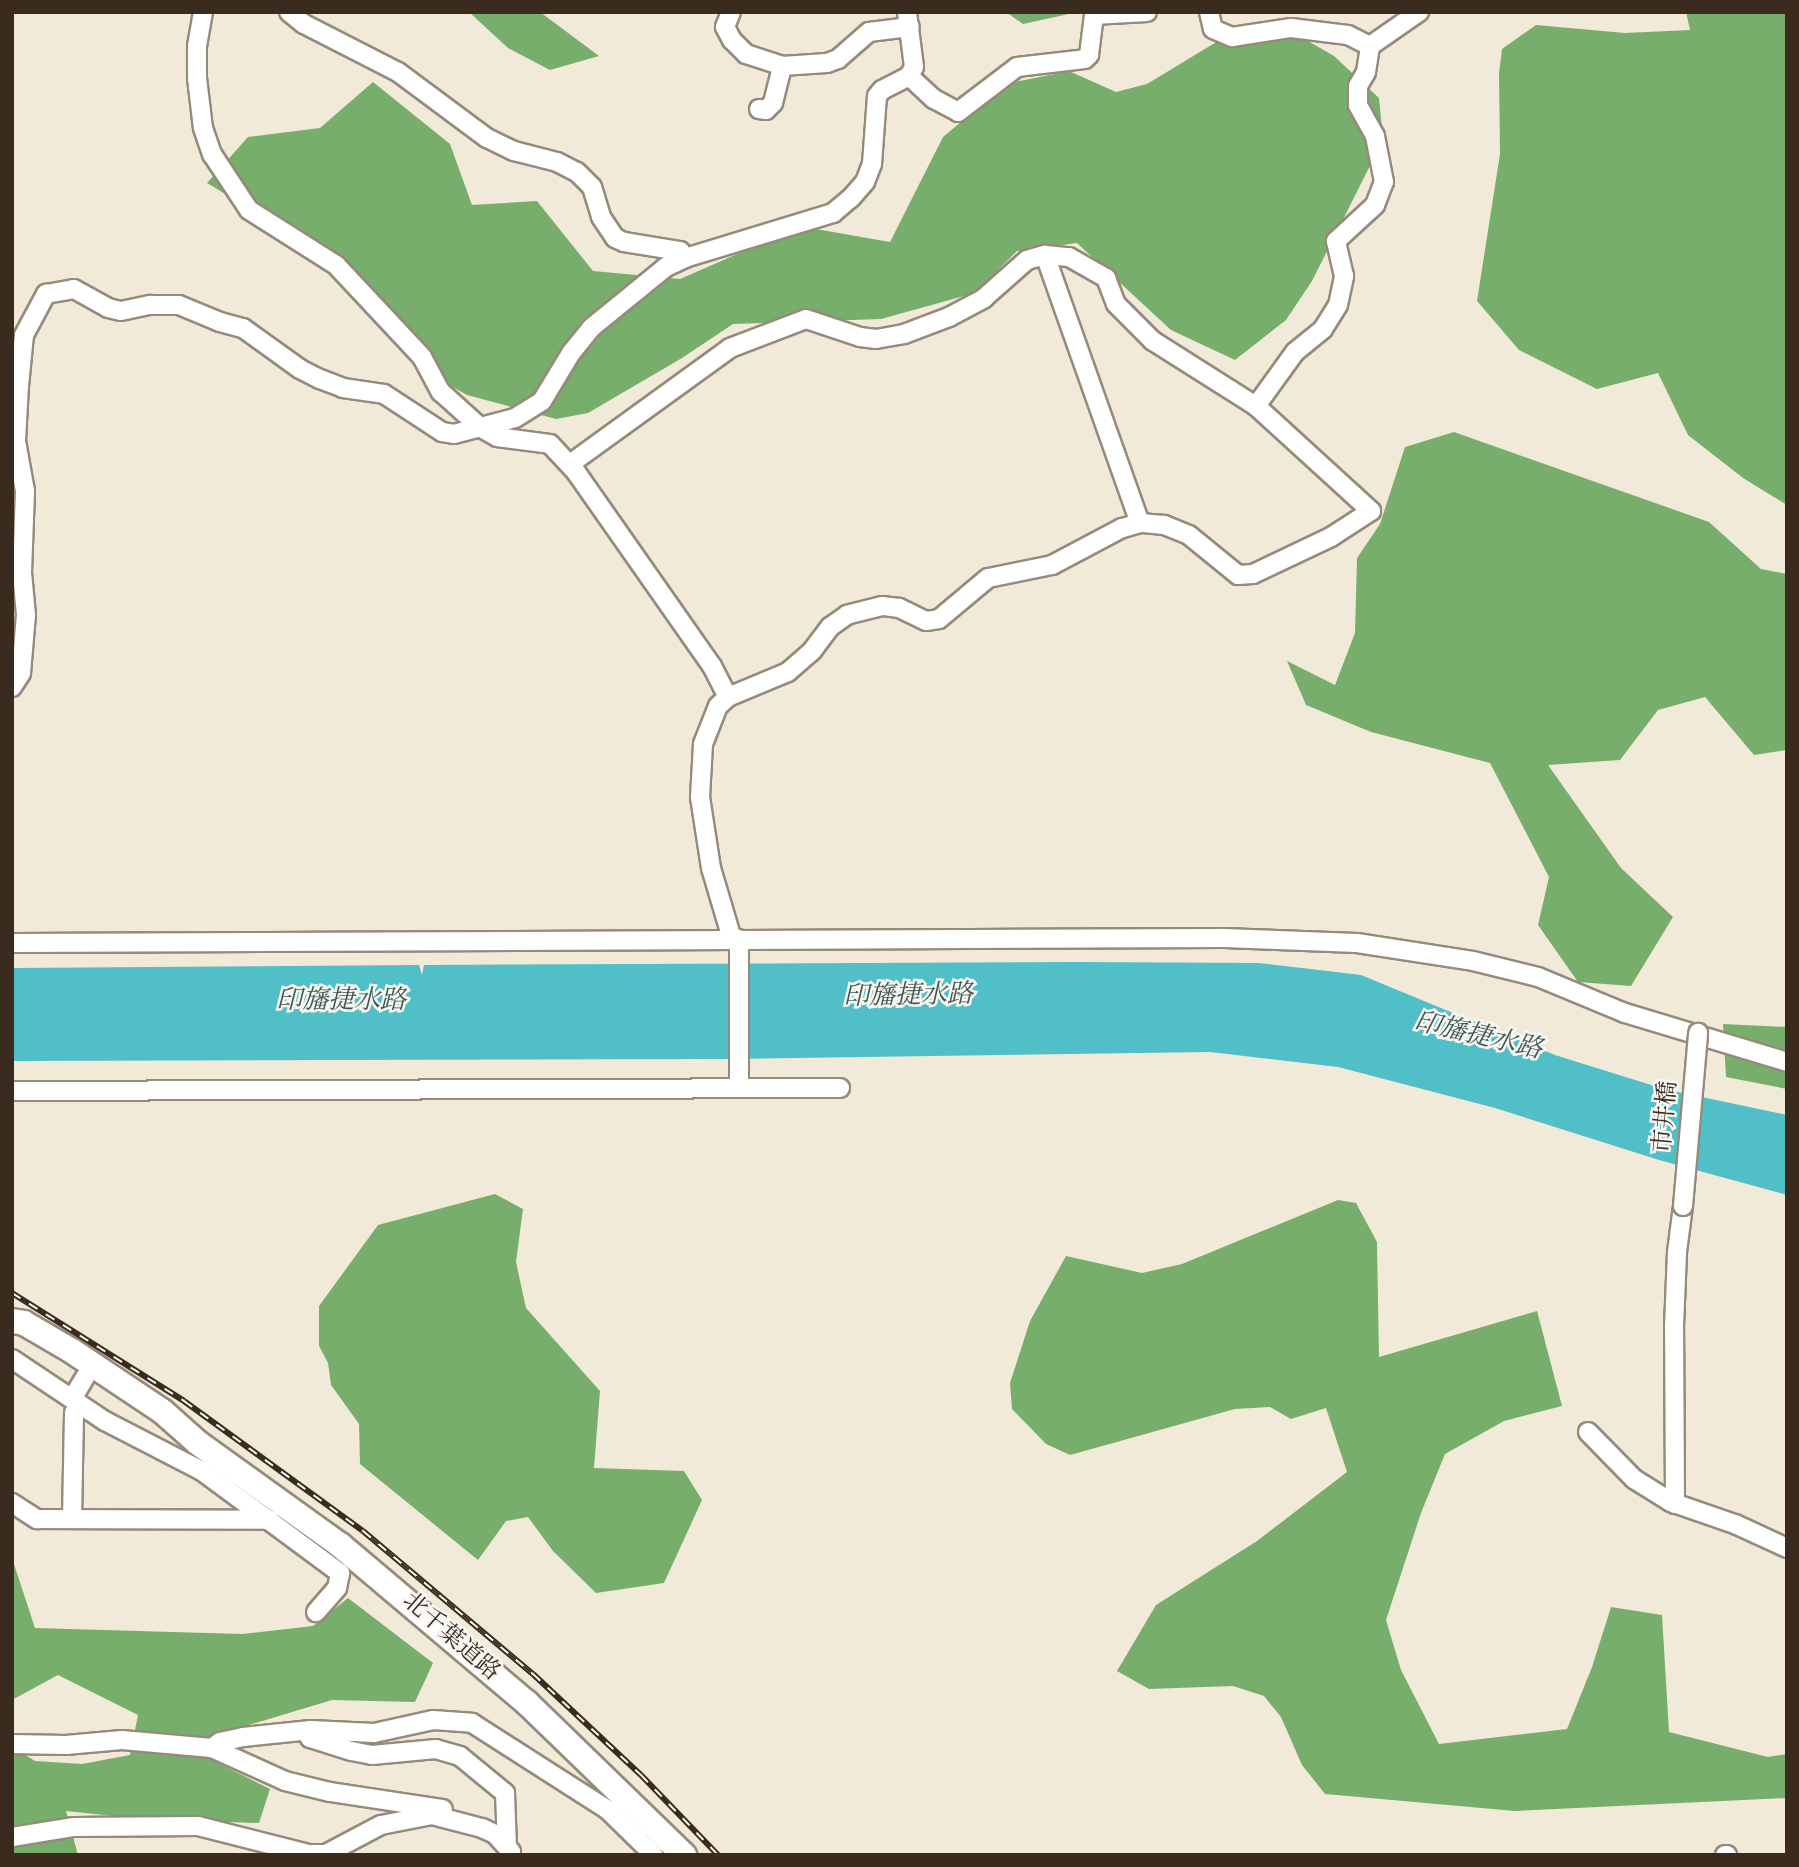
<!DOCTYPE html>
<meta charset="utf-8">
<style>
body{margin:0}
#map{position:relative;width:1799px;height:1867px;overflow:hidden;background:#f2ead8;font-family:"IM FELL DW Pica","Noto Serif JP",serif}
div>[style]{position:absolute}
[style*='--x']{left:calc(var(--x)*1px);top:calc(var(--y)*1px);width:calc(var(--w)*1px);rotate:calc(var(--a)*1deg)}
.forest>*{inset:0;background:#78ae6c}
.water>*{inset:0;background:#51bfc8}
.roads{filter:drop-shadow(2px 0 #968a7b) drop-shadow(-2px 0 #968a7b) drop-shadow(0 2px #968a7b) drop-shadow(0 -2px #968a7b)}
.minor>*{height:18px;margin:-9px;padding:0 9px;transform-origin:9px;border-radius:9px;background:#fff}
.highway>*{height:24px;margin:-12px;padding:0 12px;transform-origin:12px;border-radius:12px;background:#fff}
.rail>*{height:6px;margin-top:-3px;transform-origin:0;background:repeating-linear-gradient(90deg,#f6f6f2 0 10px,#3b2a1e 0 20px);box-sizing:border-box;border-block:2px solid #3b2a1e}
.bridges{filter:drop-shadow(2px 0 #968a7b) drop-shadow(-2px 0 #968a7b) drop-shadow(0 2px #968a7b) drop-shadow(0 -2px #968a7b)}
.minor-bridge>*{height:18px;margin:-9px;padding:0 9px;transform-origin:9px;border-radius:9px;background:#fff}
span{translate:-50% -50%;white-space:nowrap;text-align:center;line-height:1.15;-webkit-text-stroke:5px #f6f6f2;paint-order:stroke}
.street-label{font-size:24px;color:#3b2a1e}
.water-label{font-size:26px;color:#425751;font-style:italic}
.frame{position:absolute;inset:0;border:14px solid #3b2a1e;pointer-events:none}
</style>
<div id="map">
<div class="forest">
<i style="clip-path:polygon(469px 12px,540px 12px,599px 56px,550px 70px,508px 48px)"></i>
<i style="clip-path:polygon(1006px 12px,1078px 12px,1023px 24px)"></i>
<i style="clip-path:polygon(1686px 12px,1787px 12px,1787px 505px,1743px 478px,1688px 435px,1658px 373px,1597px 389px,1519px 350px,1477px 301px,1500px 154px,1499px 73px,1502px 49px,1536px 25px,1625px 33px,1690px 30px)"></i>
<i style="clip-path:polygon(1301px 37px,1334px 56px,1379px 98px,1383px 140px,1312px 281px,1286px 320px,1235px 360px,1171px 330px,1077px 243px,1017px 251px,975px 293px,881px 319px,733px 324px,682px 358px,588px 413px,556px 419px,467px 395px,426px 372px,287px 231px,207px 183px,248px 137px,320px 128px,373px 82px,450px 144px,472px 205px,537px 201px,593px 271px,680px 279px,751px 248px,816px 229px,890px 242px,943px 137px,992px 96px,1015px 82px,1069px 71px,1116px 92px,1147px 84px,1218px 41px)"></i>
<i style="clip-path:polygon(1454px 432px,1709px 522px,1761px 569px,1787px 574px,1787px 750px,1754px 755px,1705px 697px,1658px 710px,1620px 760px,1548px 765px,1621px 868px,1673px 917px,1631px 986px,1578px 982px,1538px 925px,1549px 877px,1490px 763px,1371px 732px,1306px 705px,1287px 661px,1335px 685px,1355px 633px,1357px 558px,1380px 524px,1405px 447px)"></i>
<i style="clip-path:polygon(1723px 1024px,1787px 1027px,1787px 1089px,1726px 1077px)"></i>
<i style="clip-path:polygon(495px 1194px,523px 1209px,516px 1262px,526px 1308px,600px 1391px,594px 1468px,684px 1471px,702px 1500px,664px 1583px,596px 1593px,553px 1551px,528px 1517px,506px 1521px,478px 1560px,360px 1464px,359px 1424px,331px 1385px,328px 1363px,319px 1346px,319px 1306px,378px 1225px)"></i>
<i style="clip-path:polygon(1338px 1200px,1356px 1203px,1377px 1242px,1379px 1357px,1537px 1311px,1562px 1406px,1504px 1421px,1445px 1454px,1421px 1513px,1386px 1620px,1401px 1670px,1439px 1744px,1567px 1729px,1592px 1667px,1611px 1607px,1662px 1615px,1669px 1732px,1768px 1757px,1787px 1754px,1787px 1798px,1515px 1811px,1325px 1794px,1302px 1765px,1281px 1717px,1264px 1696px,1233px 1686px,1149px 1689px,1117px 1671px,1156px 1605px,1257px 1541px,1347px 1472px,1326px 1408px,1291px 1419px,1270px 1407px,1235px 1409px,1070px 1455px,1046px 1444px,1012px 1409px,1010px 1383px,1030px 1321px,1066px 1256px,1142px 1273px,1182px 1264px)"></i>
<i style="clip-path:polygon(12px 1558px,35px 1628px,242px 1634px,313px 1626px,348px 1598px,433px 1663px,415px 1702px,332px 1700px,202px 1739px,196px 1752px,270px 1789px,259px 1823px,142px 1819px,66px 1811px,78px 1855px,12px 1855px,12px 1747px,35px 1761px,82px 1764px,130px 1755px,138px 1715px,58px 1675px,12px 1700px)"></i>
</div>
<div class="water">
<i style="clip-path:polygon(1078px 962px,1259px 963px,1361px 975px,1555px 1055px,1664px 1089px,1787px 1115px,1787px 1195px,1659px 1160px,1495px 1108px,1338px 1067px,1210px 1052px,728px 1059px,12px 1061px,12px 968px,419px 965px,422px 975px,424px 965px)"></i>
</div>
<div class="roads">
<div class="minor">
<i style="--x:203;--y:12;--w:35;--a:100"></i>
<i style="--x:197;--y:46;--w:32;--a:90"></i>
<i style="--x:197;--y:78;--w:50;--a:83.2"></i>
<i style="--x:203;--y:128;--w:28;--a:71"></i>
<i style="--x:212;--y:154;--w:67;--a:56.5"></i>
<i style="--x:249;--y:210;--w:103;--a:32.3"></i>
<i style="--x:336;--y:265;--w:126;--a:46.9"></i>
<i style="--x:422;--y:357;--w:40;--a:62"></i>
<i style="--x:441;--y:392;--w:54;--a:42"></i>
<i style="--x:481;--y:428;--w:18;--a:29"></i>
<i style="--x:497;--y:437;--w:53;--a:7.5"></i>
<i style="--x:550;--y:444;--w:38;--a:47"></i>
<i style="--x:576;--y:472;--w:237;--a:55"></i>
<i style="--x:712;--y:666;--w:35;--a:63"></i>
<i style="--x:728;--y:697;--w:13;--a:138"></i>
<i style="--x:718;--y:706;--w:41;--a:111.5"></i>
<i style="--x:703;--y:744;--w:53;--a:93.2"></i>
<i style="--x:700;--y:797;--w:72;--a:81.2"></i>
<i style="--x:711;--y:868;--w:74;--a:73.5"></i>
<i style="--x:289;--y:12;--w:19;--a:39"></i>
<i style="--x:304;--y:24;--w:106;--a:27.1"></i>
<i style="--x:398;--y:72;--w:111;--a:36.6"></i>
<i style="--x:487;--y:138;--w:30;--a:26"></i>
<i style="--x:514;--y:151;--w:44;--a:14.3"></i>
<i style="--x:557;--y:162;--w:22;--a:27"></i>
<i style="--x:577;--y:172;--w:21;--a:45"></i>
<i style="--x:592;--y:187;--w:31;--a:73"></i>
<i style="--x:601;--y:217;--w:25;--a:56"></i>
<i style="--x:615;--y:238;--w:10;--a:24"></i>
<i style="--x:624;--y:242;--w:57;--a:9.1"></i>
<i style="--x:680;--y:251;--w:9;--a:54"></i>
<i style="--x:731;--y:12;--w:16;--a:112"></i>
<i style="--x:725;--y:27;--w:15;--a:62"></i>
<i style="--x:732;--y:40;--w:20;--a:45"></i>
<i style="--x:746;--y:54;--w:38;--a:18"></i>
<i style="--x:1209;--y:12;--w:17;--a:77"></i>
<i style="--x:1213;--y:29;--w:21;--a:23"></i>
<i style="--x:1232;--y:37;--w:60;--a:-8.7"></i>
<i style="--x:1291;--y:28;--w:57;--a:7"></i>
<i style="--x:1348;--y:35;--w:25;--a:27"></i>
<i style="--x:909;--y:76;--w:34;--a:43"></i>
<i style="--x:934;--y:99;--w:27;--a:28"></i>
<i style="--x:958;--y:112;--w:74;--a:-37.3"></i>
<i style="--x:1017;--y:67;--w:68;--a:-6.7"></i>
<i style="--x:1085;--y:59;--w:6;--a:-45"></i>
<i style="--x:1089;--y:55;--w:40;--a:-82.9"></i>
<i style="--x:1094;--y:15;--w:53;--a:-3.2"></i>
<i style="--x:759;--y:109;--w:7;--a:8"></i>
<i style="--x:766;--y:110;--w:10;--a:-45"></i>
<i style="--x:773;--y:103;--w:38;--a:-76"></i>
<i style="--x:782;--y:66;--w:45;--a:-3.8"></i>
<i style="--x:827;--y:63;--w:12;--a:-20"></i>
<i style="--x:838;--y:59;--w:41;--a:-41.1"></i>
<i style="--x:869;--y:32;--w:41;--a:-7"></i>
<i style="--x:1045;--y:255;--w:284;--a:70.5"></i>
<i style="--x:1256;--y:406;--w:67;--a:-54.2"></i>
<i style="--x:1295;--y:352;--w:36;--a:-39"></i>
<i style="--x:1323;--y:329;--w:28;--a:-58"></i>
<i style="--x:1338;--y:305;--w:30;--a:-78"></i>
<i style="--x:1344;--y:276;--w:36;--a:-103"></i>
<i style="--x:1336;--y:241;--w:53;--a:-42.7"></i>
<i style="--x:1375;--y:205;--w:25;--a:-69"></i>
<i style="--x:1384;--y:182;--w:47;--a:-101.1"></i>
<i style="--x:1375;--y:136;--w:35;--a:-119"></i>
<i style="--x:1358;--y:105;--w:19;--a:-90"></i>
<i style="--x:1358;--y:86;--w:16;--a:-60"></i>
<i style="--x:1366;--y:72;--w:26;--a:-81"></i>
<i style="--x:1370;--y:46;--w:60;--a:-34.8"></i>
<i style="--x:570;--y:464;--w:198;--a:-35.9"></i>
<i style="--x:730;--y:348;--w:81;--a:-20.9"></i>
<i style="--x:806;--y:319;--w:57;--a:18.4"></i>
<i style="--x:860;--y:337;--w:16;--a:7"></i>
<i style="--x:876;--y:339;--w:28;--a:-10"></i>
<i style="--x:904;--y:334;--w:48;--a:-20.7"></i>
<i style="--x:949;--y:317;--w:40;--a:-28"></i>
<i style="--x:984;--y:298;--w:57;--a:-41.5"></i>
<i style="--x:1027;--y:260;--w:19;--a:-16"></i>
<i style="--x:1045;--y:255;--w:24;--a:5"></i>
<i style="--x:1069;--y:257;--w:43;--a:29.6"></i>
<i style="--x:1106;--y:278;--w:28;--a:69"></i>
<i style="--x:1116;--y:304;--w:52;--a:45"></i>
<i style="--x:1153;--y:341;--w:122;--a:32.3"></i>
<i style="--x:1256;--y:406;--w:156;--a:42.4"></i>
<i style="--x:1371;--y:511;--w:48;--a:147"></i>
<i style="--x:1331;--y:537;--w:86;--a:154.6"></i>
<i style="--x:1253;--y:574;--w:15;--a:176"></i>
<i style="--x:1238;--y:575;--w:63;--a:-140.8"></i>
<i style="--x:1189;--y:535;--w:27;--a:-158"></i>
<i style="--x:1164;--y:525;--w:24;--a:-175"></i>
<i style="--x:1140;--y:523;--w:19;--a:164"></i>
<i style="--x:1122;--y:528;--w:79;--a:152.1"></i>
<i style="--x:1052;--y:565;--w:65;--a:168.5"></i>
<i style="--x:988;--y:578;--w:64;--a:140.1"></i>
<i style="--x:939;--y:619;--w:13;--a:171"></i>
<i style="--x:926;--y:621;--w:30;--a:-154"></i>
<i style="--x:899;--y:608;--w:17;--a:-173"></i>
<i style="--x:882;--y:606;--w:36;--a:166"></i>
<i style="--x:847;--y:615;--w:21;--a:145"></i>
<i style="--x:830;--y:627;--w:30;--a:127"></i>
<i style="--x:812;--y:651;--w:32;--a:139"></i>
<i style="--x:788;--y:672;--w:65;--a:157.4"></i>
<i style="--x:12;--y:687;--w:17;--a:-57"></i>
<i style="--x:21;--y:673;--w:58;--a:-85.1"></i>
<i style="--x:26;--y:615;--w:42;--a:-95.4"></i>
<i style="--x:22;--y:573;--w:82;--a:-87.9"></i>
<i style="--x:25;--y:491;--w:51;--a:-100.2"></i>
<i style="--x:16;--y:441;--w:55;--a:-86.9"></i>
<i style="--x:19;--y:386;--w:51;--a:-84.4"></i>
<i style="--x:24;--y:335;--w:47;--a:-61.8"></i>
<i style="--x:46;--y:294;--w:28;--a:-10"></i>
<i style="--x:74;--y:289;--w:39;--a:29"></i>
<i style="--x:108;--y:308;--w:13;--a:13"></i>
<i style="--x:121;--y:311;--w:30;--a:-12"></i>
<i style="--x:150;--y:305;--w:29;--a:0"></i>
<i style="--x:179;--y:305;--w:44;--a:22.5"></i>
<i style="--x:220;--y:322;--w:24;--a:15"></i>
<i style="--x:243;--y:328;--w:70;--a:35.7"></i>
<i style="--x:300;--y:369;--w:22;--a:27"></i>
<i style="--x:320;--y:379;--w:25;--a:21"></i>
<i style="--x:343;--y:388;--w:41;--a:8.3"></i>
<i style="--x:384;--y:394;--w:69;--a:33.2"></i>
<i style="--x:442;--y:432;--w:12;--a:9"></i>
<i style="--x:454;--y:434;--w:63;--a:-14.7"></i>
<i style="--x:515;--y:418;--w:32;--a:-32"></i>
<i style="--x:542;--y:401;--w:56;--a:-58.9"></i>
<i style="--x:571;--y:353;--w:32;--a:-51"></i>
<i style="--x:591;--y:328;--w:97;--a:-39.1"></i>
<i style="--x:666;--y:267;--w:21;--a:-25"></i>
<i style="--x:685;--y:258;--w:155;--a:-16.9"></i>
<i style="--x:833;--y:213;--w:23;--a:-40"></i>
<i style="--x:851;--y:198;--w:21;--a:-49"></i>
<i style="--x:865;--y:182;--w:19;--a:-69"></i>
<i style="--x:872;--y:164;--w:68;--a:-85.8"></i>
<i style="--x:877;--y:96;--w:8;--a:-50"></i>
<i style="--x:882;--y:90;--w:30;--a:-27"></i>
<i style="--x:909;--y:76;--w:10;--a:-61"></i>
<i style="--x:914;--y:67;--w:55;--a:-97.3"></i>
<i style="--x:739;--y:939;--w:149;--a:90"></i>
<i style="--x:12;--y:943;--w:1212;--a:-0.24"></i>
<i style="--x:1224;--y:938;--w:133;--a:2.2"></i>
<i style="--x:1357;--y:943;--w:117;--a:8.8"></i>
<i style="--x:1473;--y:961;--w:67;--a:13.8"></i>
<i style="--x:1538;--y:977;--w:94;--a:22.5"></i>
<i style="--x:1625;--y:1013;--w:169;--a:16.8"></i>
<i style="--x:12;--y:1091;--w:828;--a:-0.21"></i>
<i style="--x:12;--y:1359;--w:112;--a:33.7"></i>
<i style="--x:105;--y:1421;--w:109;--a:27.3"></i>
<i style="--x:202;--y:1471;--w:172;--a:36.5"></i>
<i style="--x:340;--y:1573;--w:15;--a:101"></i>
<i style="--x:337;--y:1588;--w:32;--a:131"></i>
<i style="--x:72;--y:1399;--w:26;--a:-59"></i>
<i style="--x:1588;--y:1432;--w:66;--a:45.6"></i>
<i style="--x:1634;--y:1479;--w:44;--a:31.9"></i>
<i style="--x:1671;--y:1502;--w:68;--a:19"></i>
<i style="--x:1735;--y:1524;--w:57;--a:24.8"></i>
<i style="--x:12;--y:1503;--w:30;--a:33"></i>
<i style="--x:37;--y:1519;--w:233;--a:0.2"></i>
<i style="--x:1675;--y:1504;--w:177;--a:-90.3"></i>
<i style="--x:1674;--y:1327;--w:75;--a:-87.7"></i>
<i style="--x:1677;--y:1252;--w:46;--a:-82.6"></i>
<i style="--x:72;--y:1519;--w:106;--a:-88.9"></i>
<i style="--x:74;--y:1413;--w:11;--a:-63"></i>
<i style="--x:12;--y:1744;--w:54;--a:1.1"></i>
<i style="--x:66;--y:1745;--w:56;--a:-5.1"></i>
<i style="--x:122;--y:1740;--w:90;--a:5.1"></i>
<i style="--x:212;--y:1748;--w:80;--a:24.3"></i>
<i style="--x:285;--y:1781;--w:46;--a:13.7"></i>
<i style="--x:330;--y:1792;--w:114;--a:8.6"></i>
<i style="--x:212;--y:1748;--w:10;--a:-37"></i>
<i style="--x:220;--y:1742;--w:24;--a:-12"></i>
<i style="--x:243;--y:1737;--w:68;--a:-5.9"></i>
<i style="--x:12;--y:1837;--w:63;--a:-9.2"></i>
<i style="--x:74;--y:1827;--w:124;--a:-0.5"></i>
<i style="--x:198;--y:1826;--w:114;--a:14.2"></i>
<i style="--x:309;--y:1854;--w:17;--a:0"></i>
<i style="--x:326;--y:1854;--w:62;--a:-27.8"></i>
<i style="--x:381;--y:1825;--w:52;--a:-11.1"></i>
<i style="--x:432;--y:1815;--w:52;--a:14.6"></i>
<i style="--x:482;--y:1828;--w:14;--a:25"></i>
<i style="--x:495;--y:1834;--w:24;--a:48"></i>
<i style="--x:507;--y:1847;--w:54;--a:-92.1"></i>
<i style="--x:505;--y:1793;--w:58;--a:-140.6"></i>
<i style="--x:460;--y:1756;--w:25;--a:-164"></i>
<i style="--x:436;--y:1749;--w:64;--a:174.6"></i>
<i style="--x:372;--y:1755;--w:21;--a:-169"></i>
<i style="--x:351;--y:1751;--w:43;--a:-162.4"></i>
<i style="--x:310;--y:1738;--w:8;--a:-83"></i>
<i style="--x:311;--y:1730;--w:63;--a:2.7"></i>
<i style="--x:374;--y:1733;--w:60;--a:-12.4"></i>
<i style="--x:433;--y:1720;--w:39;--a:4"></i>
<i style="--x:472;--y:1723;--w:161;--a:32.6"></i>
<i style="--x:608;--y:1810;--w:64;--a:44.4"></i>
<i style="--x:1725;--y:1855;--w:2;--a:0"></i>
</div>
<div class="highway">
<i style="--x:12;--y:1321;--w:12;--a:9"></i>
<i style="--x:24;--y:1323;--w:56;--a:30.3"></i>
<i style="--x:72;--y:1351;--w:108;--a:33.7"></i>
<i style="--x:162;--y:1411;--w:48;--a:41.6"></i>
<i style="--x:198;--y:1443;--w:175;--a:35.7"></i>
<i style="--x:340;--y:1545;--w:245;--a:40.2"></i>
<i style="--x:527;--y:1703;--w:219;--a:44.1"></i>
</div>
</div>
<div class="rail">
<i style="--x:12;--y:1293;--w:203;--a:32.1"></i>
<i style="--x:184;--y:1401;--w:221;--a:36"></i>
<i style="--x:363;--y:1531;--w:222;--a:40.1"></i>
<i style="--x:533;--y:1674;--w:148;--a:43.1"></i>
<i style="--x:641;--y:1775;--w:111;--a:46.1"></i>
</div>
<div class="bridges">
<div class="minor-bridge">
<i style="--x:1683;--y:1206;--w:174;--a:-85"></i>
</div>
</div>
<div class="street-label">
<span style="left:1666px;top:1117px;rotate:-85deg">市井橋</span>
<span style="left:451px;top:1637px;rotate:41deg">北千葉道路</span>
</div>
<div class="water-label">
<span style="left:908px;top:996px;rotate:-1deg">印旛捷水路</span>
<span style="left:341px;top:1001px">印旛捷水路</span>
<span style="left:1478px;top:1036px;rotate:13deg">印旛捷水路</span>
</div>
<div class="frame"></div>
</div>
